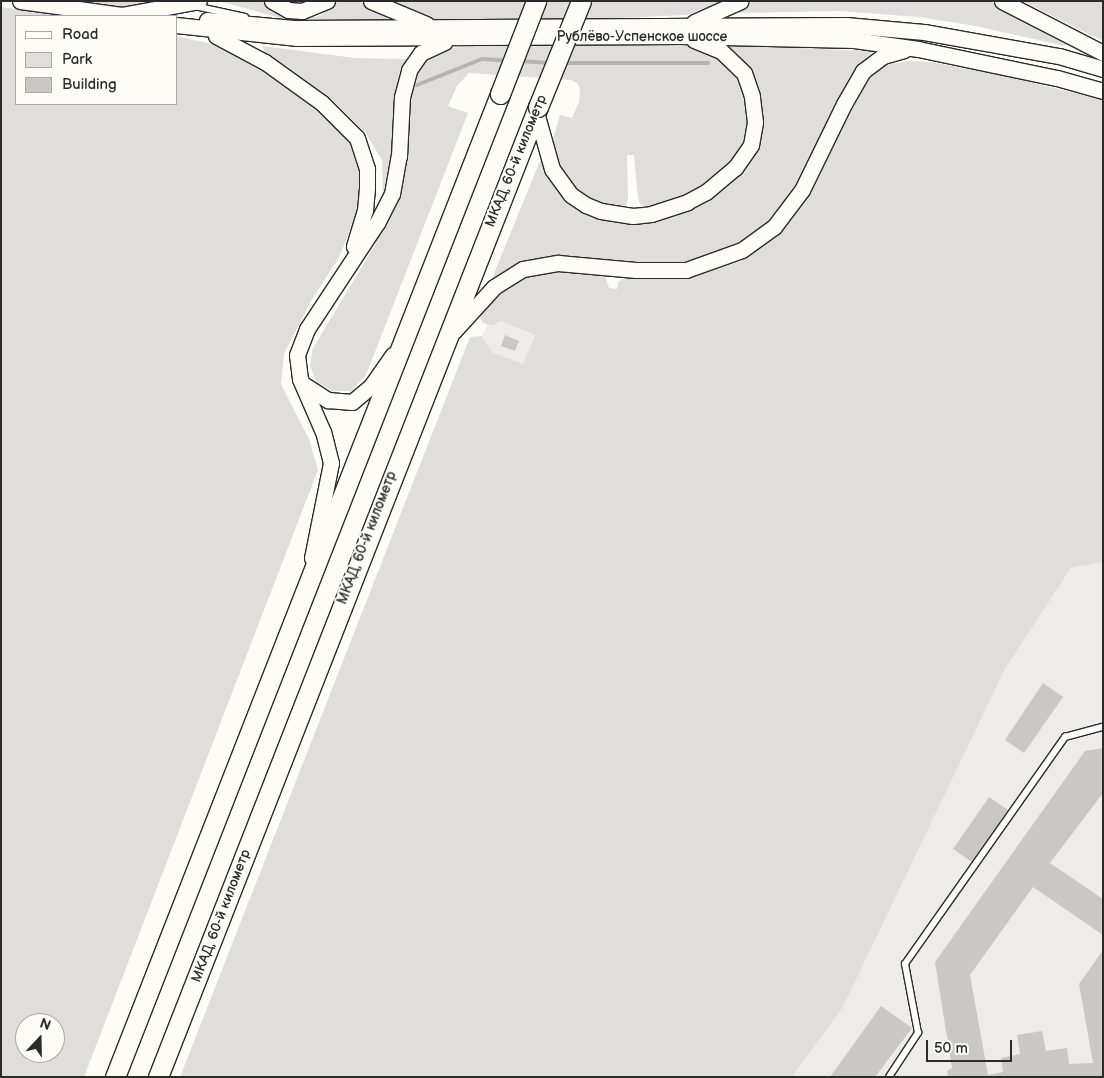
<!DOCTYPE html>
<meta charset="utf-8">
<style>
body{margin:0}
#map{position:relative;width:1104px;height:1078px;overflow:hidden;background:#fdfcf7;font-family:"Balsamiq Sans",sans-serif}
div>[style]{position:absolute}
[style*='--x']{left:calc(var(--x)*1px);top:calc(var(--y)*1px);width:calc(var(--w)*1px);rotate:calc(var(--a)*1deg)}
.built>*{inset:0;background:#edece8}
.green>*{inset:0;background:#dfdeda}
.stream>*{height:4px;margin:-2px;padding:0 2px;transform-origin:2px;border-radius:2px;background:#b5b4b1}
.building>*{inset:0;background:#c9c8c4}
.roads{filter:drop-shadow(1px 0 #2b2b2b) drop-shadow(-1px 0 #2b2b2b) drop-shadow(0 1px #2b2b2b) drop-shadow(0 -1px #2b2b2b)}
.service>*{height:5.5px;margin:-2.75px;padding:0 2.75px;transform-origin:2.75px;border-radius:2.75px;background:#fdfcf7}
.secondary>*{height:15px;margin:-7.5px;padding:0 7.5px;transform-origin:7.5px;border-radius:7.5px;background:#fdfcf7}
.trunk>*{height:19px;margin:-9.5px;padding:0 9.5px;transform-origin:9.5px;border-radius:9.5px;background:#fdfcf7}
.bridges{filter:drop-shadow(1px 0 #2b2b2b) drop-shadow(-1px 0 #2b2b2b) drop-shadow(0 1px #2b2b2b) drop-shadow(0 -1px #2b2b2b)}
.trunk-bridge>*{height:19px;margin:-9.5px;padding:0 9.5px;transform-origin:9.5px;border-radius:9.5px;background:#fdfcf7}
span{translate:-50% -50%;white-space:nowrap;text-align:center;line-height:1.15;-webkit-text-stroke:4px #fdfcf7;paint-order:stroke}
.street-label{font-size:14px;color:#2b2b2b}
.frame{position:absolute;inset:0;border:2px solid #2b2b2b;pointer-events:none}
.legend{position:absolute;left:15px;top:15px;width:162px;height:90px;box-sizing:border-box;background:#fdfcf7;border:1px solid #a9a8a5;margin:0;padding:6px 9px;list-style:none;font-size:15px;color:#2b2b2b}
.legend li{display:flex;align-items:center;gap:10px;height:25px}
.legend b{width:25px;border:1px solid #a9a8a5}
.north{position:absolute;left:15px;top:1013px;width:50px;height:50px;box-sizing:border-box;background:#fdfcf7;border:1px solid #a9a8a5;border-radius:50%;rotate:21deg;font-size:14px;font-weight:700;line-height:20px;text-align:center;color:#2b2b2b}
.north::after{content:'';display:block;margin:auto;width:18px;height:22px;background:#2b2b2b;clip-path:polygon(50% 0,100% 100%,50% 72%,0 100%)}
.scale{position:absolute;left:926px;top:1040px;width:86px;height:22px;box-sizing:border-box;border:2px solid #2b2b2b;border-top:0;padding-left:6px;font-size:15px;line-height:18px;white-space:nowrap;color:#2b2b2b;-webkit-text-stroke:4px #fdfcf7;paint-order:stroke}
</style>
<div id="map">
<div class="built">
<i style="clip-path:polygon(501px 321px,535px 335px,523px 364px,492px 352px,482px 336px,487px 325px,492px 326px)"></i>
<i style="clip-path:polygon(1103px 562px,1103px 1077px,792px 1077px,843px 1007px,1005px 669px,1071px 568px)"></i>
</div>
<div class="green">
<i style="clip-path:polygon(75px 1px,140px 1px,154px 5px,114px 7px)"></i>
<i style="clip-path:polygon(219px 1px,263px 1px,276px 13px,298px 19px,320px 16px,338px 1px,359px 1px,397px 24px,284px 19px)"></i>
<i style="clip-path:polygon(384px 1px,723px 1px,687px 15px,469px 24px,440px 23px)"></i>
<i style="clip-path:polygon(755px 1px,989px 1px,1067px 40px,1065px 46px,976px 26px,918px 17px,840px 11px,730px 13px)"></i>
<i style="clip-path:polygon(1023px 1px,1103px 1px,1103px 41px,1026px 3px)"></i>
<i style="clip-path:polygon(evenodd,1px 7px,69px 16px,16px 16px,16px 104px,176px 104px,176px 36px,221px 46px,249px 60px,333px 118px,352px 138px,359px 154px,362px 203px,338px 259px,311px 301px,284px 354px,281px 384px,309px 439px,318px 470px,84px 1077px,1px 1077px,1px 7px,25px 1023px,55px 1023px,55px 1053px,25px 1053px,25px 1023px)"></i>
<i style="clip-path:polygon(652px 39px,681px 42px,705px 49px,719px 57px,741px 79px,746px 91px,749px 123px,747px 137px,734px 160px,715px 178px,685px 197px,647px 209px,640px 204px,638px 198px,634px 155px,627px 155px,628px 198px,626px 205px,613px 208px,577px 191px,559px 168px,554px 152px,553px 140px,560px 115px,572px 118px,579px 102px,580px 89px,577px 83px,571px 80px,469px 73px,457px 86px,448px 106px,468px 113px,366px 375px,351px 391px,332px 391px,316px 382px,310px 365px,313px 348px,375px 245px,395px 203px,409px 83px,426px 58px,453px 48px,480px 45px)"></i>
<i style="clip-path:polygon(724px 45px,873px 51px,859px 68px,797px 187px,769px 224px,739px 246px,686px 264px,557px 258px,491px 281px,542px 156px,557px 189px,569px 201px,601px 217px,618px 221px,636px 222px,740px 171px,759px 95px,750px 69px)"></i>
<i style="clip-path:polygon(263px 46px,355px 58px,407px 59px,399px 77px,395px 99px,395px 154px,383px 199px,382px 160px,365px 132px,330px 98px,265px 55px)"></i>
<i style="clip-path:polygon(908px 61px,930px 62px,1005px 76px,1103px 100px,1103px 562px,1071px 568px,1005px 669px,843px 1007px,792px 1077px,180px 1077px,470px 337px,482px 336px,492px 352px,523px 364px,535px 335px,501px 321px,492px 326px,483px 323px,480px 317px,483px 309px,517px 281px,533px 274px,567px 270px,598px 273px,605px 276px,609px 288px,617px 289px,618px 282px,624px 278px,691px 277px,742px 261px,785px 228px,801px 206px,871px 74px,885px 65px)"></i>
</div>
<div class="stream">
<i style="--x:520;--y:61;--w:30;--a:4"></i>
<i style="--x:562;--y:63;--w:146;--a:0"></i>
<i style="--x:417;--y:85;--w:70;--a:-21.8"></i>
<i style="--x:482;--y:59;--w:26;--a:4"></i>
</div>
<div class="building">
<i style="clip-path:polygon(505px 335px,519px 341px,515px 351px,501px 346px)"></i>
<i style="clip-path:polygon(1043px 683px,1063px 697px,1024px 753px,1005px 740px)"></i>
<i style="clip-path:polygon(1103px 748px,1103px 793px,1050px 863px,1103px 899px,1103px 935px,1033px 887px,970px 975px,988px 1075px,1003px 1072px,1001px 1058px,1020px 1054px,1017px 1035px,1042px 1031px,1046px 1051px,1067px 1048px,1069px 1064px,1093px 1063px,1079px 984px,1103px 950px,1103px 1077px,948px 1077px,947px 1071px,952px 1068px,935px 962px,1085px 751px)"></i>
<i style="clip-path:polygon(989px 797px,1008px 810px,972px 862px,953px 849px)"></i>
<i style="clip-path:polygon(881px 1006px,912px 1028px,875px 1077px,830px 1077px)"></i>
</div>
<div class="roads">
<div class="service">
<i style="--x:195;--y:6;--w:51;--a:12.4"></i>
<i style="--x:889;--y:1077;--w:53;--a:-56.6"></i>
<i style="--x:918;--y:1033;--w:70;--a:-100.7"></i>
<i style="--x:905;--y:964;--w:278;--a:-54.8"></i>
<i style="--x:1065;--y:737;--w:39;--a:-15"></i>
</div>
<div class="secondary">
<i style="--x:20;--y:1;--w:110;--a:7.8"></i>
<i style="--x:272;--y:1;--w:18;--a:29"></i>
<i style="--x:288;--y:10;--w:14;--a:4"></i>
<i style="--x:302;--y:11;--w:27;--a:-22"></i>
<i style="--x:371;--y:1;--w:60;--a:22.7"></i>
<i style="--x:1002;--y:1;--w:114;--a:27.2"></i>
<i style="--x:122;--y:15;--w:78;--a:-10.3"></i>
<i style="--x:207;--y:20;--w:87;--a:5.3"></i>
<i style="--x:294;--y:28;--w:552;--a:-0.31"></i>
<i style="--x:846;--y:25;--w:78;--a:5.1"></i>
<i style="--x:924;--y:32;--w:137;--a:10.1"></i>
<i style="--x:1059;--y:56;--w:46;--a:16.5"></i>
<i style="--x:694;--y:22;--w:51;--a:-24.1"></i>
<i style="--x:176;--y:25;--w:122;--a:6.1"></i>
<i style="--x:297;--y:38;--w:384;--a:-0.3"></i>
<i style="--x:681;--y:36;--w:173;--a:1.3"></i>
<i style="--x:854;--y:40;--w:65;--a:8"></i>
<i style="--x:918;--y:49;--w:142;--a:11.8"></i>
<i style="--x:1057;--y:78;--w:48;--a:15.8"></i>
<i style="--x:216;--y:36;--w:55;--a:28"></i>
<i style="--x:265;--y:62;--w:70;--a:35.7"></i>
<i style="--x:322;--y:103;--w:49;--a:45"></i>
<i style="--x:357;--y:138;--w:33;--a:72"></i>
<i style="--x:367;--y:169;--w:19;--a:90"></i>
<i style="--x:367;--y:188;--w:22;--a:95"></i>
<i style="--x:365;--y:210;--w:38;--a:107"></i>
<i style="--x:536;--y:112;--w:59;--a:74.3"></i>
<i style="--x:552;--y:169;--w:32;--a:54"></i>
<i style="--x:571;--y:195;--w:18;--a:34"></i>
<i style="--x:586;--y:205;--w:16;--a:22"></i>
<i style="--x:601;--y:211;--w:32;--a:9"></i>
<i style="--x:633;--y:216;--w:18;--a:-6"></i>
<i style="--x:651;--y:214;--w:38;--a:-18"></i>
<i style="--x:687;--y:202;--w:21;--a:-28"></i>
<i style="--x:706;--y:192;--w:38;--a:-40"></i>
<i style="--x:735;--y:168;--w:28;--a:-55"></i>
<i style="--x:751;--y:145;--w:23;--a:-80"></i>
<i style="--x:755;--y:122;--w:26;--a:-97"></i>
<i style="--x:752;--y:96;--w:24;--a:-109"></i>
<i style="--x:744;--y:73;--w:32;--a:-136"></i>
<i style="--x:721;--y:51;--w:29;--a:-158"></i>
<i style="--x:454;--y:331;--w:59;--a:-47.7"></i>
<i style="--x:494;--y:287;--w:34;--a:-32"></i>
<i style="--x:523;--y:269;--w:36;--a:-10"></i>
<i style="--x:558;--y:263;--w:78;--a:5.1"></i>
<i style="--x:636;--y:270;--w:50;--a:0"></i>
<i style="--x:686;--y:270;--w:59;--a:-19.7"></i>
<i style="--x:742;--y:250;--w:39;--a:-36"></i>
<i style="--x:774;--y:227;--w:46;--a:-52.9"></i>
<i style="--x:802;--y:190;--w:96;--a:-64"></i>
<i style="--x:844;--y:104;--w:38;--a:-60"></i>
<i style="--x:863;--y:71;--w:25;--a:-37"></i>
<i style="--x:883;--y:56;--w:22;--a:-16"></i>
<i style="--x:303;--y:384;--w:30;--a:33"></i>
<i style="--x:328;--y:400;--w:24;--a:5"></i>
<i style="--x:352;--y:402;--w:25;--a:-40"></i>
<i style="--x:371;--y:386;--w:38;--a:-55"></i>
<i style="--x:312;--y:558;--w:97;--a:-78.7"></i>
<i style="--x:331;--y:463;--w:32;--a:-104"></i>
<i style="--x:323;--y:432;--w:58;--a:-113.5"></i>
<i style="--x:300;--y:379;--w:24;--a:-97"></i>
<i style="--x:297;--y:355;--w:28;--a:-69"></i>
<i style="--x:307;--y:329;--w:127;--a:-56.6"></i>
<i style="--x:377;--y:223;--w:33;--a:-63"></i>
<i style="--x:392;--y:194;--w:39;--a:-80"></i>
<i style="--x:399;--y:156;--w:59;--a:-87.1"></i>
<i style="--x:402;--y:97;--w:28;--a:-75"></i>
<i style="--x:409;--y:70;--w:21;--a:-55"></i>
<i style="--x:421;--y:53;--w:26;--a:-25"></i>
</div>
<div class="trunk">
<i style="--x:115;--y:1077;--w:1056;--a:-68.61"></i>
<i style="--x:158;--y:1077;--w:1042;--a:-68.61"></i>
</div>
</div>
<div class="bridges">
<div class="trunk-bridge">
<i style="--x:500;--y:94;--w:100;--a:-68.8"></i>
<i style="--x:538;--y:107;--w:114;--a:-67.9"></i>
</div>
</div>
<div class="street-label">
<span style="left:642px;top:37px">Рублёво-Успенское шоссе</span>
<span style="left:516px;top:161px;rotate:-68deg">МКАД, 60-й километр</span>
<span style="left:367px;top:538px;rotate:-69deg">МКАД, 60-й километр</span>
<span style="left:221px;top:916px;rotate:-69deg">МКАД, 60-й километр</span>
</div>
<div class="frame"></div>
<ul class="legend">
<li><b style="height:6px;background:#fdfcf7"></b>Road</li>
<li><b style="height:14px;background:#dfdeda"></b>Park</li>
<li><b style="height:14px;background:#c9c8c4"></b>Building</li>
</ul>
<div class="north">N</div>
<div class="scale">50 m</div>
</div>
